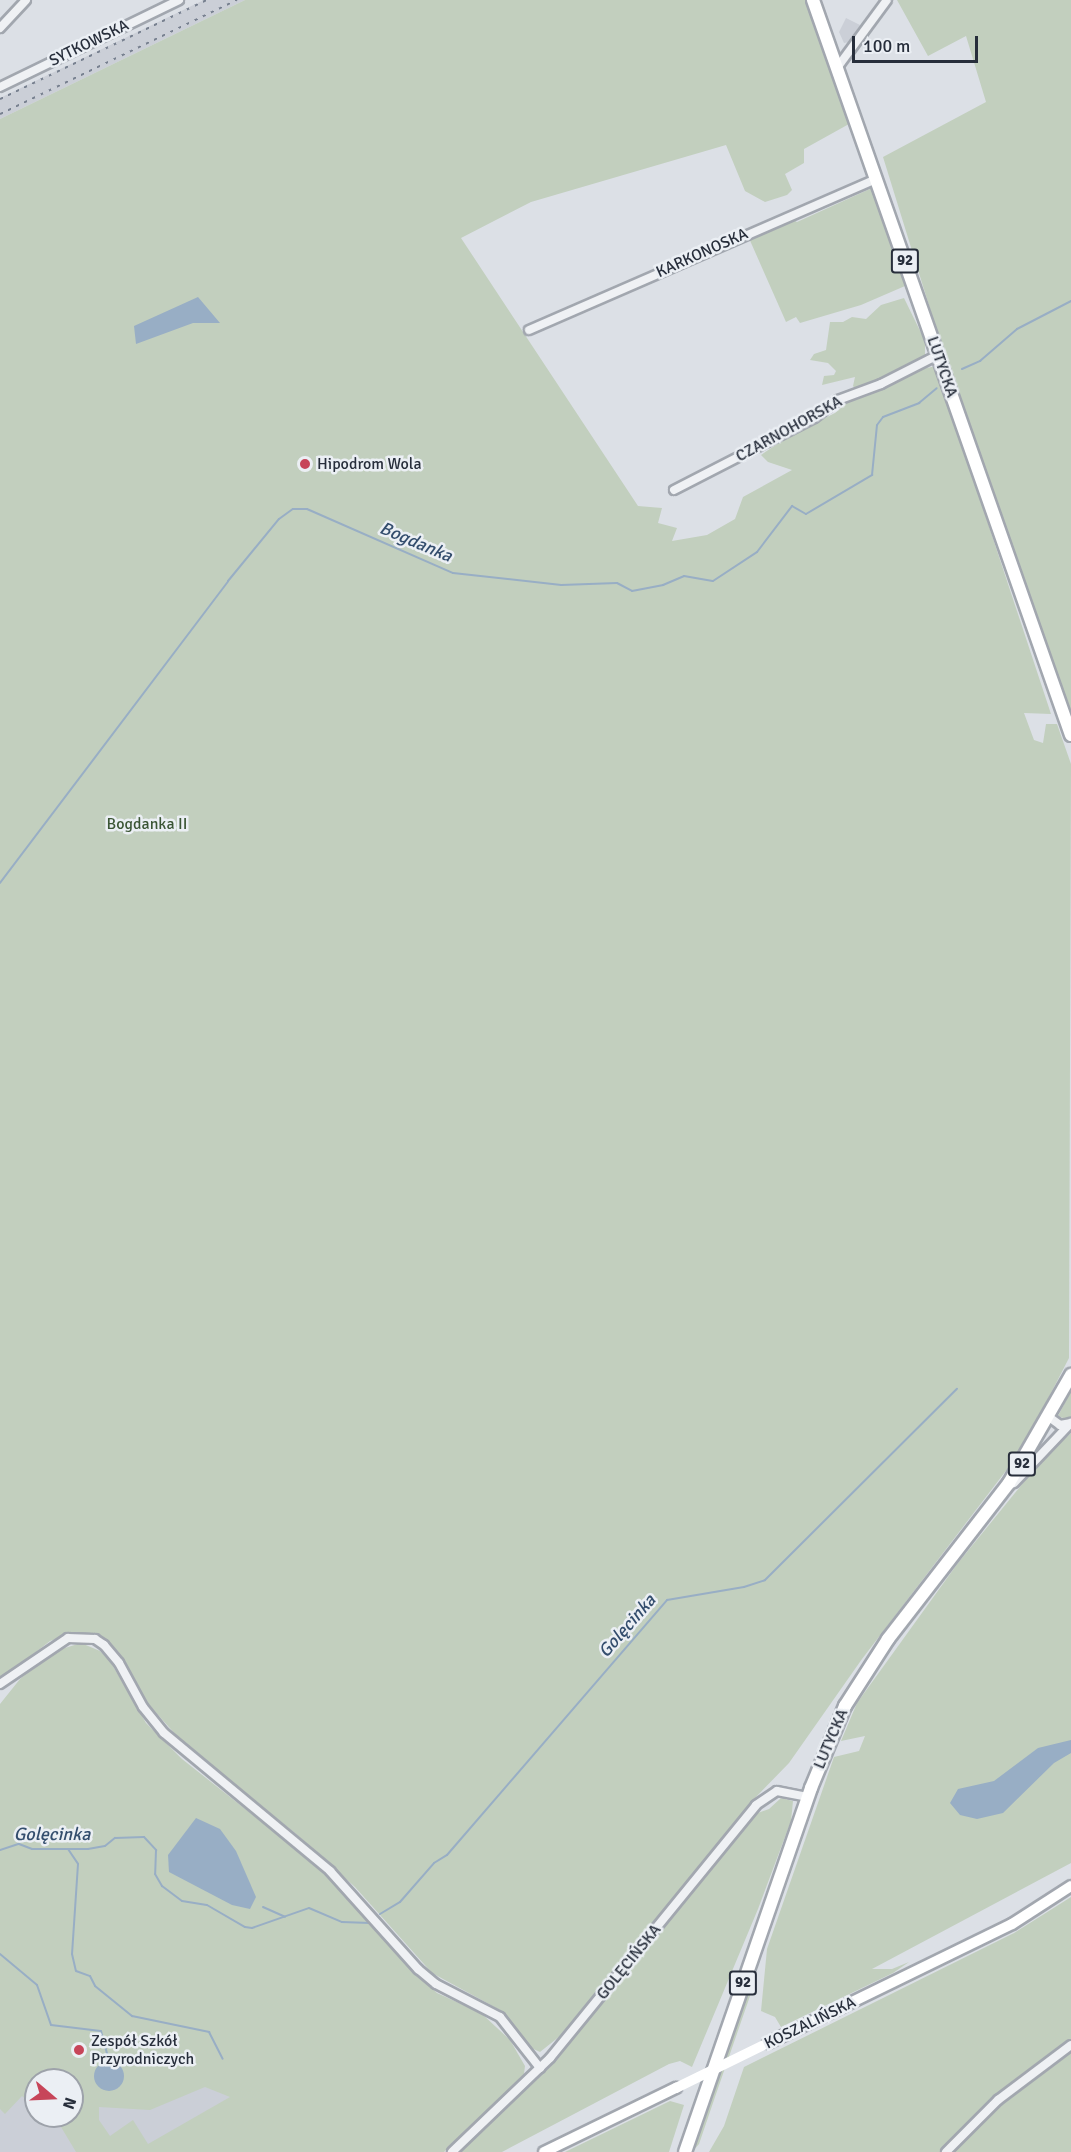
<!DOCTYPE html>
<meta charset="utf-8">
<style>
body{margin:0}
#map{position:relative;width:1071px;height:2152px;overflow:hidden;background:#dce0e6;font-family:Signika,sans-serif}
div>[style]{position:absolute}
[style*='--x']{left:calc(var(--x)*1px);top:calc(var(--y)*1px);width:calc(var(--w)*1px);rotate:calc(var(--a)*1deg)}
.built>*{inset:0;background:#cbcfd7}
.green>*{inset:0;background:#c2cfbe}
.water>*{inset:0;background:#98aec5}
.round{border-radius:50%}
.stream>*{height:2px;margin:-1px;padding:0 1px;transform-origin:1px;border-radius:1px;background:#98aec5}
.roads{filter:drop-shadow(2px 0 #a2a7af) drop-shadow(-2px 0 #a2a7af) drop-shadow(0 2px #a2a7af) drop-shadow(0 -2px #a2a7af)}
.street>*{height:8px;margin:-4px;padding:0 4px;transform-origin:4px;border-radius:4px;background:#eff1f4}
.secondary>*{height:10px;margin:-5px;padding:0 5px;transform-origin:5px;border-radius:5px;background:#fff}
.primary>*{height:12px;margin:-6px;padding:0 6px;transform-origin:6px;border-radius:6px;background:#fff}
.rail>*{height:2px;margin-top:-1px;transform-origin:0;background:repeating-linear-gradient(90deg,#77808f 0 3px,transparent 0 9px)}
.secondary-bridge>*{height:10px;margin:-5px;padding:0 5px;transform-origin:5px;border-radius:5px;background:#fff}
.dots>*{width:16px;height:16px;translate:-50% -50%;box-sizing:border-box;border:3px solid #ebeff4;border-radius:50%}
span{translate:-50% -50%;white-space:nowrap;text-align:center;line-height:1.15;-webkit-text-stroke:5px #ebeff4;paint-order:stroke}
.shield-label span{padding:2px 4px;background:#ebeff4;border:2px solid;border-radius:4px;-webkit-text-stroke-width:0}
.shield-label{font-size:15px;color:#272e3b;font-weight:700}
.street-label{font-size:16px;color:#272e3b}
.poi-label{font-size:16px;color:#272e3b}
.left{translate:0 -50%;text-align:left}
.park-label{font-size:16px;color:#3b5635}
.water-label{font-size:18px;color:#334d6d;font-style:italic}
.north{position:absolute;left:24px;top:2068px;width:60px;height:60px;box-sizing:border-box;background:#ebeff4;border:2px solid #9da2aa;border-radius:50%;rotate:109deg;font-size:16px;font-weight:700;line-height:24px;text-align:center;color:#272e3b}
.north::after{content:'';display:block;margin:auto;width:21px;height:27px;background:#c74559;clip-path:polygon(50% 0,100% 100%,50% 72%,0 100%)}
.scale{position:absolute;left:852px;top:36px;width:126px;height:27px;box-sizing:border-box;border:3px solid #272e3b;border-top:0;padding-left:8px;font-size:18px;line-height:21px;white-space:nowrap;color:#272e3b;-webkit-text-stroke:4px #ebeff4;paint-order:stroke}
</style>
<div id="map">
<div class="built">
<i style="clip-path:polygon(204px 0,245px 0,0 119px,0 98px)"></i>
<i style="clip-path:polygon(846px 18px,860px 25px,850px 42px,844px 43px,839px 32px)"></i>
<i style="clip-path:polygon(evenodd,0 1984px,209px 2072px,313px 2152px,0 2152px,0 1984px,36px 2080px,72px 2080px,72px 2116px,36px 2116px,36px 2080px)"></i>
</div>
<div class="green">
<i style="clip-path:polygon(245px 0,809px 0,849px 124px,804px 149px,804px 163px,785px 174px,792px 190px,787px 195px,765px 202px,745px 191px,726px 145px,531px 202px,461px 238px,638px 506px,662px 508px,658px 523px,677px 528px,672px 541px,707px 535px,735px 519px,743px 497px,792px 470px,768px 462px,761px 455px,789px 436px,835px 413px,848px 402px,918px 370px,936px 366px,1051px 714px,1024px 713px,1034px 740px,1043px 743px,1046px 724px,1057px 724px,1071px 764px,1069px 1358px,1021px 1451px,862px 1659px,789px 1763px,753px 1800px,560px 2036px,540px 2052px,529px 2047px,500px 2010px,432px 1973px,355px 1887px,295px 1833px,185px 1745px,142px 1697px,120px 1655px,106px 1640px,91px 1633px,74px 1633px,50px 1641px,0 1680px,0 119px)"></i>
<i style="clip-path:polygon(897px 0,1071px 0,1071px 714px,949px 370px,883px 157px,986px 102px,966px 36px,928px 56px)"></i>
<i style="clip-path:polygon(872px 188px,905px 286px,861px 305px,800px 323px,796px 317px,786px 322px,748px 236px,792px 219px,797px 222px)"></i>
<i style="clip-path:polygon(904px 298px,925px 341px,925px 357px,857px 391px,853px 386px,855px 377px,822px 385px,824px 376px,834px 375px,836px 371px,828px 363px,810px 360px,814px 354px,826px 350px,830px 322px,843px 322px,852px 317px,866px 319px,881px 305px)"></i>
<i style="clip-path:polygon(1071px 1391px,1071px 1417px,1068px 1420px,1058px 1416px)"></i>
<i style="clip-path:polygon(1071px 1433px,1071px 1863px,872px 1969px,892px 1969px,909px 1962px,893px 1973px,781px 2027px,775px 2017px,761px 2011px,767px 1949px,834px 1757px,859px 1751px,865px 1736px,841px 1741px,857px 1703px,958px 1563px,1041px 1461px)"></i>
<i style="clip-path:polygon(evenodd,81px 1643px,100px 1651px,110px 1661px,146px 1723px,182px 1759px,330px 1876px,404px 1962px,437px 1993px,481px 2013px,510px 2040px,525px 2066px,524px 2074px,444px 2152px,76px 2152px,55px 2117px,50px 2122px,43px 2116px,72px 2116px,72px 2080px,36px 2080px,36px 2109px,22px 2096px,5px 2114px,0 2109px,0 1704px,20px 1679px,52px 1652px,81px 1643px,114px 2061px,121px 2066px,117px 2089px,105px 2090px,96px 2070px,114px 2061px,81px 1643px,205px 2087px,230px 2097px,148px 2144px,133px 2120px,110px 2136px,99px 2120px,99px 2107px,150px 2110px,205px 2087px)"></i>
<i style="clip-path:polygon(781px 1798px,793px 1801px,791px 1821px,758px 1909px,692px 2067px,680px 2061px,669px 2064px,502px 2152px,460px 2152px,550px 2067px,755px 1814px,769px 1809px)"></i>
<i style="clip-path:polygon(1071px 1897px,1071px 2152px,709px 2152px,724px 2126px,744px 2067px,1014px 1933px)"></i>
<i style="clip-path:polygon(756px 1967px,750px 1996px,715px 2097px,699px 2144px,692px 2152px)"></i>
<i style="clip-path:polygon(670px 2101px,684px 2105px,669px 2152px,565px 2152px)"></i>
</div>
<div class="water">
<i style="clip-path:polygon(198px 297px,220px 323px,193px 323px,136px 344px,134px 326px)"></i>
<i style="clip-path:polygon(1071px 1740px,1071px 1753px,1054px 1763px,1003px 1813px,977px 1819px,960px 1815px,950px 1803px,958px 1789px,994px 1781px,1038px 1748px)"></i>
<i style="clip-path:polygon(196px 1818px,220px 1829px,236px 1851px,256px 1897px,250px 1909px,232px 1905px,169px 1872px,168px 1855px)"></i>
<i class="round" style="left:94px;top:2061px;width:30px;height:30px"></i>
</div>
<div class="stream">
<i style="--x:962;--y:369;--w:20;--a:-24"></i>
<i style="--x:980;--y:361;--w:49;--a:-40.9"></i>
<i style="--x:1017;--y:329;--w:61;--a:-27.4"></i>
<i style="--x:0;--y:883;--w:378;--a:-52.9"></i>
<i style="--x:228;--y:581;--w:80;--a:-50.6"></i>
<i style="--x:279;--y:519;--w:17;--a:-36"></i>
<i style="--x:293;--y:509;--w:14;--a:0"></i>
<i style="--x:307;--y:509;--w:159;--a:23.7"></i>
<i style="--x:453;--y:573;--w:109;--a:6.3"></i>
<i style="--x:561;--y:585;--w:56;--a:-2"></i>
<i style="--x:617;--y:583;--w:17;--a:28"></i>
<i style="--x:632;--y:591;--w:32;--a:-11"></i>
<i style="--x:663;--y:585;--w:23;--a:-23"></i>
<i style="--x:684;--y:576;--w:29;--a:10"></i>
<i style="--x:713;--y:581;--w:53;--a:-33.4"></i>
<i style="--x:757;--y:552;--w:58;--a:-52.7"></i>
<i style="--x:792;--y:506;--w:16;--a:30"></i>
<i style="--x:806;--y:514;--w:77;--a:-30.6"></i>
<i style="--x:872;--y:475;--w:50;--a:-84.3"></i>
<i style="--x:877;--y:425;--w:10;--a:-53"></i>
<i style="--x:883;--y:417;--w:39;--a:-21"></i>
<i style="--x:919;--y:403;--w:23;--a:-40"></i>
<i style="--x:68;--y:1849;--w:18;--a:56"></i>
<i style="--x:78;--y:1864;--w:90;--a:93.8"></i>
<i style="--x:72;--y:1954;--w:17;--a:77"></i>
<i style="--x:76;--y:1971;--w:15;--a:20"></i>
<i style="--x:90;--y:1976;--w:11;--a:63"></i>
<i style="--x:95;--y:1986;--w:48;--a:39"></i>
<i style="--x:132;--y:2016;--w:79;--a:11.7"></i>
<i style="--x:209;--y:2032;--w:30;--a:63"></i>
<i style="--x:0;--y:1850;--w:20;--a:-18"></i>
<i style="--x:19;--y:1844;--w:14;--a:21"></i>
<i style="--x:32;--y:1849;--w:56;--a:0"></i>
<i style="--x:88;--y:1849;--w:17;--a:-10"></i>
<i style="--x:105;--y:1846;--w:13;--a:-39"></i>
<i style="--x:115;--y:1838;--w:29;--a:-2"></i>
<i style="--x:144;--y:1837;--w:18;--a:47"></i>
<i style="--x:156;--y:1850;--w:24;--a:92"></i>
<i style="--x:155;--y:1874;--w:14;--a:60"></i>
<i style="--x:162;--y:1886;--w:25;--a:37"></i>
<i style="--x:182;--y:1901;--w:25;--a:9"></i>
<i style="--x:207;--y:1905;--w:44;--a:30.1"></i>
<i style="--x:245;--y:1927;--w:7;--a:8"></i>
<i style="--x:252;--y:1928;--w:60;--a:-19.3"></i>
<i style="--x:309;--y:1908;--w:36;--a:23"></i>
<i style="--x:342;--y:1922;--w:28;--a:2"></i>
<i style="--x:263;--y:1907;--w:24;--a:24"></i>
<i style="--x:380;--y:1914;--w:23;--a:-31"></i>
<i style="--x:400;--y:1902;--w:52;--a:-48.9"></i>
<i style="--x:434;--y:1863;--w:15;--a:-32"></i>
<i style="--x:447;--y:1855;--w:337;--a:-49.2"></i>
<i style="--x:667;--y:1600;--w:78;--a:-9.6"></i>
<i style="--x:744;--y:1587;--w:22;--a:-18"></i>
<i style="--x:765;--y:1580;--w:271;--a:-44.9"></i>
<i style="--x:0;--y:1954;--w:48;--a:40"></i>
<i style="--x:37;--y:1985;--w:42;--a:70.7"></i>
<i style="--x:51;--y:2025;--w:50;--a:6.8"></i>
<i style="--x:101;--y:2031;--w:31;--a:75"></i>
</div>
<div class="roads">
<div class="street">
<i style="--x:0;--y:28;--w:38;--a:-47"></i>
<i style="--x:837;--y:68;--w:84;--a:-53.7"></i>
<i style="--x:0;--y:87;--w:199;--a:-25.9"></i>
<i style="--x:529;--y:330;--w:378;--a:-23.5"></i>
<i style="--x:674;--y:490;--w:157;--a:-27.2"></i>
<i style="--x:814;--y:418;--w:30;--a:-37"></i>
<i style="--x:838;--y:400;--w:46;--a:-20.4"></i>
<i style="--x:881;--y:384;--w:64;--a:-27"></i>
<i style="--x:1049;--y:1417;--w:14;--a:36"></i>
<i style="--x:1060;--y:1425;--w:10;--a:-11"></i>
<i style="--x:1014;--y:1483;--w:83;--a:-46.5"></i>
<i style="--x:0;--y:1684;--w:82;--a:-34.1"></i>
<i style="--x:68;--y:1638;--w:27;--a:2"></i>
<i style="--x:95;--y:1639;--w:11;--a:34"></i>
<i style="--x:104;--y:1645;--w:23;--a:50"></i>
<i style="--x:119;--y:1663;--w:50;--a:61.4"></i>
<i style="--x:143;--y:1707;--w:33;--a:51"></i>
<i style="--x:164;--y:1733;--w:216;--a:39.7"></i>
<i style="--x:330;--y:1871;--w:132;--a:48.1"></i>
<i style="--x:418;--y:1969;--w:23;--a:40"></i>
<i style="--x:436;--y:1984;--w:72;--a:27.3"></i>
<i style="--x:500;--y:2017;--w:65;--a:51.9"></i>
<i style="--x:452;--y:2152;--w:136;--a:-43.8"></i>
<i style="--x:550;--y:2058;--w:326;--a:-50.8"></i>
<i style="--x:756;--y:1805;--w:25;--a:-34"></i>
<i style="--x:777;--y:1791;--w:32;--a:11"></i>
<i style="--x:946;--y:2152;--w:74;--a:-45"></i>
<i style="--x:998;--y:2100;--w:91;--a:-37"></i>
</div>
<div class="secondary">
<i style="--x:768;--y:2043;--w:271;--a:-26"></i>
<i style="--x:1012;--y:1924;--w:70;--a:-32.8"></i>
<i style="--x:544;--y:2152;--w:147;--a:-25.9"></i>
</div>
<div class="primary">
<i style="--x:813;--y:0;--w:779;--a:70.66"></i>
<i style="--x:685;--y:2152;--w:385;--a:-70.9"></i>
<i style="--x:811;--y:1788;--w:89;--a:-67.5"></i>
<i style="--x:845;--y:1706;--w:80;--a:-57.3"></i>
<i style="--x:888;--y:1639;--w:197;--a:-52.2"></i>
<i style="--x:1009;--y:1483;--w:125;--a:-60.1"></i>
</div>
</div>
<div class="rail">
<i style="--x:0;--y:99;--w:229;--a:-25.6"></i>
<i style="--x:0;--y:114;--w:263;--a:-25.7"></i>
</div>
<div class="secondary-bridge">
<i style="--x:676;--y:2088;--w:102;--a:-26.1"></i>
</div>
<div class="dots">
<i style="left:305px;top:464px;background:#c74559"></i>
<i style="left:79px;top:2050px;background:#c74559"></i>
</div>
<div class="shield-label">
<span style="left:905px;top:261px">92</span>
<span style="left:1022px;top:1464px">92</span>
<span style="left:743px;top:1983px">92</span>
</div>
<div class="street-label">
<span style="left:89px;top:43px;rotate:-26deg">SYTKOWSKA</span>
<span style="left:702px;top:253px;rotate:-24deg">KARKONOSKA</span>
<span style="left:942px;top:367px;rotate:71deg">LUTYCKA</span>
<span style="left:789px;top:429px;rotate:-29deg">CZARNOHORSKA</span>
<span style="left:831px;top:1739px;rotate:-67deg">LUTYCKA</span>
<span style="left:629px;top:1962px;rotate:-51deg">GOLĘCIŃSKA</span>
<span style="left:810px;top:2023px;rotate:-26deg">KOSZALIŃSKA</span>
</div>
<div class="poi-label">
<span class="left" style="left:317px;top:464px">Hipodrom Wola</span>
<span class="left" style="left:91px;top:2050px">Zespół Szkół<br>Przyrodniczych</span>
</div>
<div class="park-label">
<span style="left:147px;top:824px">Bogdanka II</span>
</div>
<div class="water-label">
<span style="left:416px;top:542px;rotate:23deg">Bogdanka</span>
<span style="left:627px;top:1626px;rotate:-49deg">Golęcinka</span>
<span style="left:52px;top:1834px">Golęcinka</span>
</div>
<div class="north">N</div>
<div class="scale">100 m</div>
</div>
